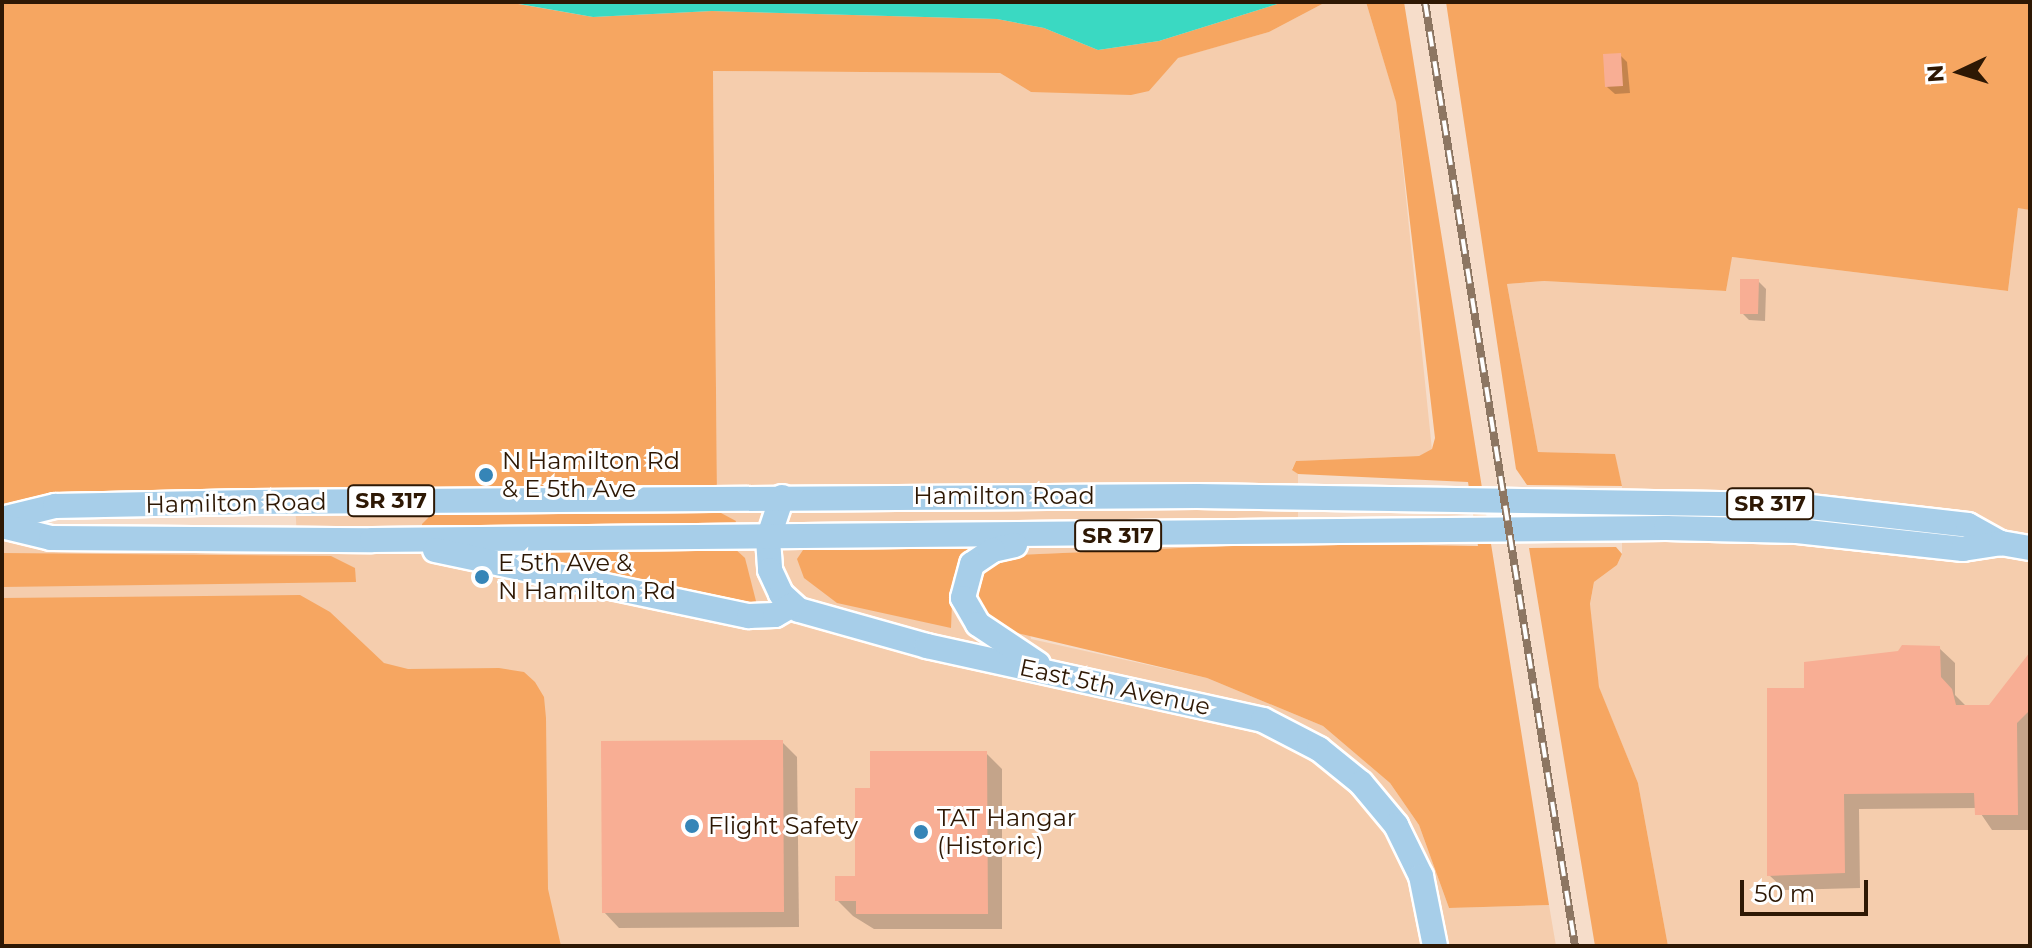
<!DOCTYPE html>
<style>
body{margin:0}
#map{position:relative;width:2032px;height:948px;overflow:hidden;background:#f6ddca;font-family:Montserrat,sans-serif}
div>[style]{position:absolute}
[style*='--x']{left:calc(var(--x)*1px);top:calc(var(--y)*1px);width:calc(var(--w)*1px);rotate:calc(var(--a)*1deg)}
.built>*{inset:0;background:#f5cdad}
.green>*{inset:0;background:#f6a661}
.water>*{inset:0;background:#3ad9c2}
.shadow>*{inset:0;background:#0003}
.building>*{inset:0;background:#f8ae94}
.roads{filter:drop-shadow(2px 0 #fff) drop-shadow(-2px 0 #fff) drop-shadow(0 2px #fff) drop-shadow(0 -2px #fff)}
.primary>*{height:24px;margin:-12px;padding:0 12px;transform-origin:12px;border-radius:12px;background:#a7cee9}
.rail>*{height:8px;margin-top:-4px;transform-origin:0;background:repeating-linear-gradient(90deg,#fff 0 15px,#8d7662 0 30px);box-sizing:border-box;border-block:2px solid #8d7662}
.dots>*{width:22px;height:22px;translate:-50% -50%;box-sizing:border-box;border:4px solid #fff;border-radius:50%}
span{translate:-50% -50%;white-space:nowrap;text-align:center;line-height:1.15;-webkit-text-stroke:6px #fff;paint-order:stroke}
.shield-label span{padding:2px 6px;background:#fff;border:2px solid;border-radius:6px;-webkit-text-stroke-width:0}
.shield-label{font-size:22px;color:#2e1804;font-weight:700}
.poi-label{font-size:24px;color:#2e1804}
.left{translate:0 -50%;text-align:left}
.street-label{font-size:24px;color:#2e1804}
.frame{position:absolute;inset:0;border:4px solid #2e1804;pointer-events:none}
.north{position:absolute;left:1920px;top:32px;width:80px;height:80px;-webkit-text-stroke:6px #fff;paint-order:stroke;rotate:266deg;font-size:22px;font-weight:700;line-height:32px;text-align:center;color:#2e1804}
.north::after{content:'';display:block;margin:auto;width:28px;height:36px;background:#2e1804;clip-path:polygon(50% 0,100% 100%,50% 72%,0 100%)}
.scale{position:absolute;left:1740px;top:880px;width:128px;height:36px;box-sizing:border-box;border:4px solid #2e1804;border-top:0;padding-left:10px;font-size:24px;line-height:28px;white-space:nowrap;color:#2e1804;-webkit-text-stroke:6px #fff;paint-order:stroke}
</style>
<div id="map">
<div class="built">
<i style="clip-path:polygon(1326px 2px,1366px 2px,1396px 101px,1432px 450px,1419px 456px,1296px 461px,1292px 469px,1298px 474px,1298px 543px,1015px 555px,1031px 639px,1207px 678px,1323px 726px,1390px 783px,1419px 825px,1449px 908px,1549px 905px,1556px 946px,2px 946px,2px 526px,297px 539px,295px 501px,717px 496px,713px 71px,1000px 73px,1031px 92px,1149px 91px,1177px 58px,1269px 32px)"></i>
<i style="clip-path:polygon(2018px 207px,2030px 210px,2030px 946px,1668px 946px,1638px 783px,1599px 688px,1596px 665px,1590px 605px,1594px 582px,1617px 565px,1622px 554px,1622px 486px,1614px 454px,1538px 452px,1507px 284px,1544px 281px,1726px 291px,1731px 257px,2008px 291px)"></i>
</div>
<div class="green">
<i style="clip-path:polygon(2px 2px,507px 2px,593px 17px,712px 11px,997px 19px,1044px 28px,1098px 50px,1159px 41px,1284px 2px,1326px 2px,1269px 32px,1178px 58px,1149px 91px,1131px 95px,1031px 92px,1000px 73px,713px 71px,717px 496px,2px 519px)"></i>
<i style="clip-path:polygon(1366px 2px,1404px 2px,1549px 905px,1449px 908px,1419px 825px,1390px 783px,1323px 726px,1207px 678px,1000px 629px,986px 619px,978px 602px,979px 577px,995px 562px,1015px 555px,1298px 543px,1478px 546px,1468px 482px,1298px 474px,1292px 470px,1296px 461px,1419px 456px,1432px 449px,1435px 438px,1396px 102px)"></i>
<i style="clip-path:polygon(1446px 2px,2030px 2px,2030px 210px,2018px 208px,2008px 291px,1732px 257px,1726px 291px,1544px 281px,1507px 284px,1538px 452px,1615px 454px,1622px 486px,1527px 485px,1516px 469px)"></i>
<i style="clip-path:polygon(721px 513px,736px 521px,734px 527px,422px 530px,422px 524px,431px 515px)"></i>
<i style="clip-path:polygon(971px 545px,953px 578px,951px 628px,837px 603px,804px 578px,797px 559px,805px 547px)"></i>
<i style="clip-path:polygon(1616px 547px,1622px 554px,1617px 565px,1594px 582px,1590px 604px,1599px 687px,1638px 783px,1668px 946px,1595px 946px,1529px 548px)"></i>
<i style="clip-path:polygon(734px 548px,745px 558px,758px 609px,538px 561px,525px 550px)"></i>
<i style="clip-path:polygon(2px 553px,331px 556px,355px 568px,356px 582px,2px 587px)"></i>
<i style="clip-path:polygon(300px 595px,330px 612px,384px 663px,408px 669px,499px 668px,524px 672px,535px 682px,544px 697px,546px 718px,548px 889px,561px 946px,2px 946px,2px 598px)"></i>
</div>
<div class="water">
<i style="clip-path:polygon(508px 2px,1284px 2px,1159px 41px,1098px 50px,1044px 28px,997px 19px,712px 11px,593px 17px)"></i>
</div>
<div class="shadow">
<i style="clip-path:polygon(1620px 55px,1627px 62px,1630px 93px,1615px 94px,1607px 87px)"></i>
<i style="clip-path:polygon(1758px 281px,1766px 289px,1765px 321px,1749px 320px,1742px 313px)"></i>
<i style="clip-path:polygon(1939px 648px,1955px 663px,1955px 695px,1967px 707px,1990px 707px,2030px 655px,2030px 830px,1992px 830px,1977px 808px,1859px 809px,1860px 888px,1785px 890px,1769px 875px,1806px 690px)"></i>
<i style="clip-path:polygon(782px 742px,797px 757px,799px 927px,619px 928px,604px 912px)"></i>
<i style="clip-path:polygon(986px 753px,1002px 769px,1002px 929px,874px 929px,853px 916px,837px 900px,857px 878px,872px 790px)"></i>
</div>
<div class="building">
<i style="clip-path:polygon(1621px 53px,1623px 86px,1605px 87px,1603px 54px)"></i>
<i style="clip-path:polygon(1740px 279px,1759px 279px,1758px 314px,1740px 314px)"></i>
<i style="clip-path:polygon(1902px 645px,1940px 646px,1941px 677px,1952px 689px,1956px 705px,1989px 705px,2030px 652px,2030px 710px,2017px 723px,2018px 815px,1975px 815px,1974px 793px,1844px 794px,1845px 873px,1767px 876px,1767px 688px,1804px 688px,1804px 662px,1898px 651px)"></i>
<i style="clip-path:polygon(783px 740px,784px 912px,602px 913px,601px 741px)"></i>
<i style="clip-path:polygon(870px 751px,987px 751px,988px 914px,856px 914px,856px 901px,835px 901px,835px 876px,855px 876px,855px 788px,870px 788px)"></i>
</div>
<div class="roads">
<div class="primary">
<i style="--x:782;--y:497;--w:44;--a:108.4"></i>
<i style="--x:768;--y:539;--w:31;--a:86"></i>
<i style="--x:770;--y:570;--w:26;--a:65"></i>
<i style="--x:781;--y:594;--w:24;--a:42"></i>
<i style="--x:799;--y:610;--w:133;--a:15.7"></i>
<i style="--x:927;--y:646;--w:344;--a:12.4"></i>
<i style="--x:1263;--y:720;--w:63;--a:27.4"></i>
<i style="--x:1319;--y:749;--w:54;--a:39"></i>
<i style="--x:1361;--y:783;--w:55;--a:50.2"></i>
<i style="--x:1396;--y:825;--w:57;--a:63.9"></i>
<i style="--x:1421;--y:876;--w:71;--a:78.7"></i>
<i style="--x:2;--y:519;--w:55;--a:-13.8"></i>
<i style="--x:55;--y:506;--w:196;--a:-1.2"></i>
<i style="--x:251;--y:502;--w:946;--a:-0.36"></i>
<i style="--x:1197;--y:496;--w:596;--a:0.87"></i>
<i style="--x:1793;--y:505;--w:176;--a:6.5"></i>
<i style="--x:1968;--y:525;--w:38;--a:29"></i>
<i style="--x:2;--y:526;--w:50;--a:13.8"></i>
<i style="--x:51;--y:538;--w:321;--a:0.4"></i>
<i style="--x:372;--y:540;--w:1294;--a:-0.53"></i>
<i style="--x:1666;--y:528;--w:131;--a:1.3"></i>
<i style="--x:1797;--y:531;--w:167;--a:6.2"></i>
<i style="--x:1963;--y:549;--w:38;--a:-9"></i>
<i style="--x:2001;--y:543;--w:29;--a:10"></i>
<i style="--x:1015;--y:545;--w:23;--a:167"></i>
<i style="--x:993;--y:550;--w:25;--a:146"></i>
<i style="--x:972;--y:564;--w:35;--a:105"></i>
<i style="--x:963;--y:598;--w:30;--a:60"></i>
<i style="--x:978;--y:624;--w:72;--a:33.7"></i>
<i style="--x:435;--y:550;--w:321;--a:11.9"></i>
<i style="--x:749;--y:616;--w:26;--a:-2"></i>
<i style="--x:775;--y:615;--w:20;--a:-30"></i>
</div>
</div>
<div class="rail">
<i style="--x:1425;--y:2;--w:956;--a:80.97"></i>
</div>
<div class="dots">
<i style="left:486px;top:475px;background:#3685b7"></i>
<i style="left:482px;top:577px;background:#3685b7"></i>
<i style="left:692px;top:826px;background:#3685b7"></i>
<i style="left:921px;top:832px;background:#3685b7"></i>
</div>
<div class="shield-label">
<span style="left:391px;top:501px">SR 317</span>
<span style="left:1770px;top:504px">SR 317</span>
<span style="left:1118px;top:536px">SR 317</span>
</div>
<div class="poi-label">
<span class="left" style="left:502px;top:475px">N Hamilton Rd<br>&amp; E 5th Ave</span>
<span class="left" style="left:498px;top:577px">E 5th Ave &amp;<br>N Hamilton Rd</span>
<span class="left" style="left:937px;top:832px">TAT Hangar<br>(Historic)</span>
<span class="left" style="left:708px;top:826px">Flight Safety</span>
</div>
<div class="street-label">
<span style="left:1004px;top:496px">Hamilton Road</span>
<span style="left:236px;top:503px;rotate:-1deg">Hamilton Road</span>
<span style="left:1115px;top:687px;rotate:12deg">East 5th Avenue</span>
</div>
<div class="frame"></div>
<div class="north">N</div>
<div class="scale">50 m</div>
</div>
